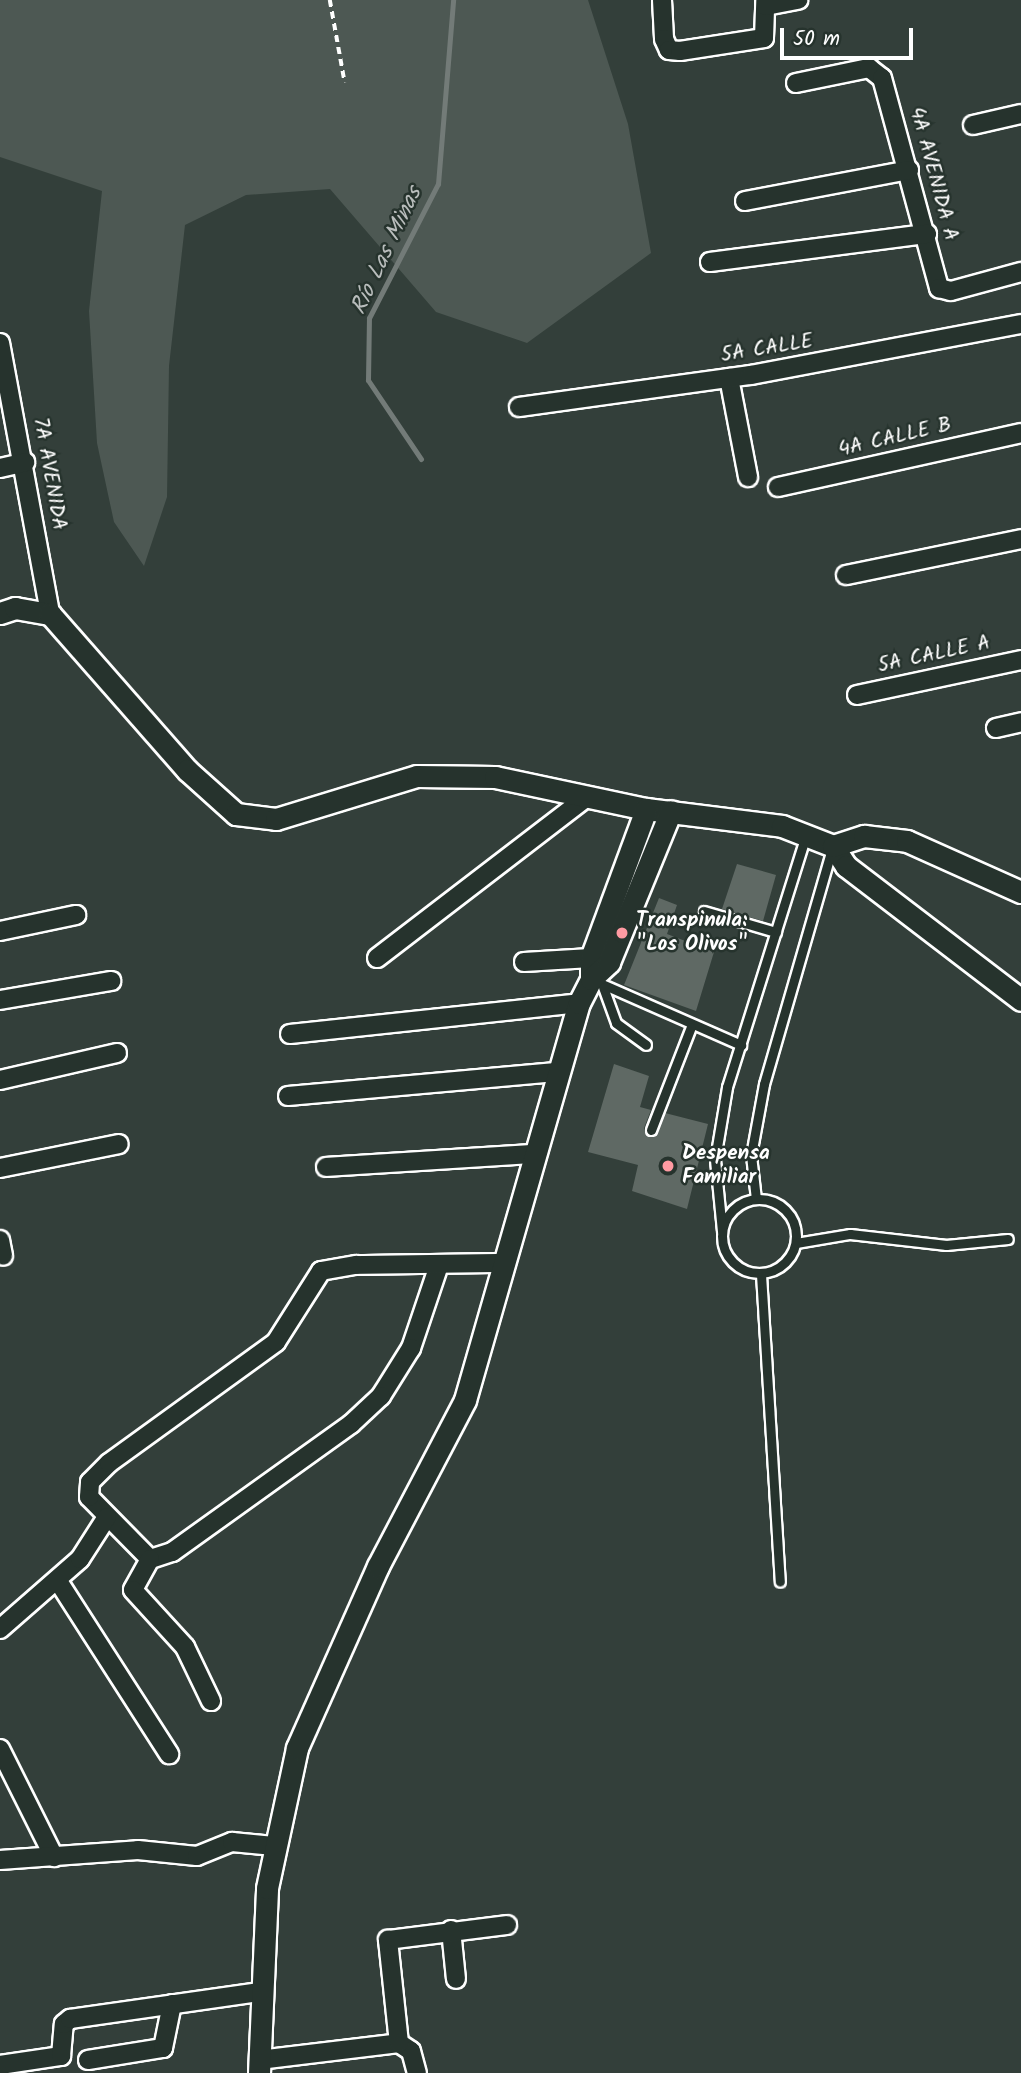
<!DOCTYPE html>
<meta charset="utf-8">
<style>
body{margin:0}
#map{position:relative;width:1021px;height:2073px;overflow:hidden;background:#333f3a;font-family:Kalam,sans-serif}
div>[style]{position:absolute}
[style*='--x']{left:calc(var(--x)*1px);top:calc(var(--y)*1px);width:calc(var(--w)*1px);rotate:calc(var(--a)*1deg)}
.green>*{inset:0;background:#4d5853}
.stream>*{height:5px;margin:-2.5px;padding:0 2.5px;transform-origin:2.5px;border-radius:2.5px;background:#737b78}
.building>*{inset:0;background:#5f6964}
.path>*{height:3.5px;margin-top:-1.75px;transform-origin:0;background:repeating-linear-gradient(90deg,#fff 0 7px,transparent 0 12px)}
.roads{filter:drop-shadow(2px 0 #fff) drop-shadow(-2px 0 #fff) drop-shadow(0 2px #fff) drop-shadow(0 -2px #fff)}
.service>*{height:9px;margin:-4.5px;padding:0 4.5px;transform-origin:4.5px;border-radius:4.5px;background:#26332d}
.service>.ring{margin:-4.5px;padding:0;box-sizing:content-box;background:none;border:9px solid #26332d;border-radius:50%}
.minor>*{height:18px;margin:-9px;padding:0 9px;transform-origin:9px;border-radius:9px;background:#26332d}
.tertiary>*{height:21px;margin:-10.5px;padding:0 10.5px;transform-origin:10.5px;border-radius:10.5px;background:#26332d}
.dots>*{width:19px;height:19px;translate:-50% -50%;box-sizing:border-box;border:4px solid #26332d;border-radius:50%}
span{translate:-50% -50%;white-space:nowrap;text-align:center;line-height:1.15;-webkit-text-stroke:5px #26332d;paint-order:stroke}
.street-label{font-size:21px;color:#fff}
.poi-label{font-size:21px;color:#fff;font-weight:700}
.left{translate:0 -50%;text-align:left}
.water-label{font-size:23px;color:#b9bdbc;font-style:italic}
.scale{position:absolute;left:780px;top:28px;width:133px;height:32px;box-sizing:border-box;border:4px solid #fff;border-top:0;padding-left:9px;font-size:21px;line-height:24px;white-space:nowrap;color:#fff;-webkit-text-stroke:5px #26332d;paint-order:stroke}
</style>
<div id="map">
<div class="green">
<i style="clip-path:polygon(0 0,588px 0,628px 124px,651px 253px,527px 343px,436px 312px,330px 189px,246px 195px,185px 225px,169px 366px,167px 497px,144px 566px,114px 522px,97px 443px,89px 311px,102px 191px,0 157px)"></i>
</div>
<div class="stream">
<i style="--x:421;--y:459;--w:95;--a:-123.9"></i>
<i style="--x:368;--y:380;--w:62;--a:-89.1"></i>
<i style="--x:369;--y:318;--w:151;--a:-62.8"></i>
<i style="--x:438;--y:184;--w:185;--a:-85.3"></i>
</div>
<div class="building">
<i style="clip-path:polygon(737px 864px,776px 875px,763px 921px,722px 909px)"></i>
<i style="clip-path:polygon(659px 898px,677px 905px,667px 934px,714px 952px,696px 1011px,624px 985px)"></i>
<i style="clip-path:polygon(614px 1064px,649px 1076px,640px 1107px,651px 1110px,644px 1128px,648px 1136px,656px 1135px,665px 1113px,708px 1124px,687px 1209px,632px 1191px,638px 1165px,588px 1152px)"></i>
</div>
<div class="path">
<i style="--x:330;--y:0;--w:84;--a:79.8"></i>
</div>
<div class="roads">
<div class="service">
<i style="--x:704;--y:911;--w:75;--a:16.3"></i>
<i style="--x:593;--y:980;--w:162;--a:23.7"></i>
<i style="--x:603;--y:987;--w:38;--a:70"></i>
<i style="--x:616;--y:1023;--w:37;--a:36"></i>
<i style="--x:651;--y:1130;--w:110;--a:-68.8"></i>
<i class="ring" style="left:722px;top:1199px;width:65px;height:65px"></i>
<i style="--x:756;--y:1199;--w:44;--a:-96.5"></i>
<i style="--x:751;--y:1155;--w:72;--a:-79.6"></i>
<i style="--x:764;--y:1084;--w:246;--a:-73.9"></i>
<i style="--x:722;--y:1231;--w:72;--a:-95.6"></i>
<i style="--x:715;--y:1159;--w:73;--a:-80.5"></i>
<i style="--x:727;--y:1087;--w:264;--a:-72.6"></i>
<i style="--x:796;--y:1243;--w:55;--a:-9.5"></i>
<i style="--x:850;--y:1234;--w:97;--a:6.5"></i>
<i style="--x:946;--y:1245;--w:62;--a:-5.5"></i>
<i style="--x:761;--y:1274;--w:308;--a:86.5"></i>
</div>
<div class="minor">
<i style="--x:662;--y:0;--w:39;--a:87"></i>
<i style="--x:664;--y:39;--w:12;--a:66"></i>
<i style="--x:669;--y:50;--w:11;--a:5"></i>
<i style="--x:680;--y:51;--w:85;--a:-8.8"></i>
<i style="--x:764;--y:38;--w:38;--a:-88"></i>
<i style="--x:766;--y:6;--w:33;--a:-11"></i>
<i style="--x:796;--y:83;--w:75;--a:-11.6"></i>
<i style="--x:869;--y:68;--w:16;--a:38"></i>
<i style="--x:882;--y:78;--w:218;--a:74.8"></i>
<i style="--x:939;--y:288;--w:12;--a:14"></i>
<i style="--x:951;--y:291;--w:73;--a:-15.2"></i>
<i style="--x:973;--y:125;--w:49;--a:-12.9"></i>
<i style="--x:745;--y:201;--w:167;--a:-10.7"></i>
<i style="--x:710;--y:262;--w:219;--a:-7.4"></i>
<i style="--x:0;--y:343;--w:276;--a:79.5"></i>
<i style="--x:729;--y:378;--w:101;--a:79.1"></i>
<i style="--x:519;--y:407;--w:234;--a:-7.9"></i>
<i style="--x:751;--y:375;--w:275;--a:-10.7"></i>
<i style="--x:0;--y:468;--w:26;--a:-13"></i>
<i style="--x:778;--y:487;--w:249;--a:-12.5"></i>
<i style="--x:846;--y:575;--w:179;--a:-11.6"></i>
<i style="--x:857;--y:695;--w:168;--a:-12"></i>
<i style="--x:996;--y:728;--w:26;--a:-13"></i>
<i style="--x:0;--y:931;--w:78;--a:-11.9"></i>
<i style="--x:377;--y:958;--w:266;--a:-37.5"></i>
<i style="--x:524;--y:962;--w:67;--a:-3.4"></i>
<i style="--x:0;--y:1000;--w:113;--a:-9.7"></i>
<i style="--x:290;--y:1034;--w:291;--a:-6.1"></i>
<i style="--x:0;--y:1080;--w:120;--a:-13"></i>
<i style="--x:288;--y:1096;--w:269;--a:-5.1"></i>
<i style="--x:326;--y:1167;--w:209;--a:-3.6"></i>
<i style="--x:0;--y:1168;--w:121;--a:-11.4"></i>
<i style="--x:0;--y:1240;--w:16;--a:79"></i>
<i style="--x:439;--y:1265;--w:88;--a:108.6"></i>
<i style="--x:411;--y:1348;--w:57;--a:122"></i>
<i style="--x:381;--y:1396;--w:41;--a:137"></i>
<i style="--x:351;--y:1424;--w:220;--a:144.4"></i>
<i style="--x:172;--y:1552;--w:23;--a:162"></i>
<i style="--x:150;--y:1559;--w:87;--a:-134.5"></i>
<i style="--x:89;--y:1497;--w:15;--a:-86"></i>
<i style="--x:90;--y:1482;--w:27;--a:-45"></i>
<i style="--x:109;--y:1463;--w:206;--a:-35.9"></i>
<i style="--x:276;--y:1342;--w:84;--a:-57.6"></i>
<i style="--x:321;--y:1271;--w:36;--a:-10"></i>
<i style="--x:356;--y:1265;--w:148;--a:-0.8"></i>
<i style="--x:150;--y:1559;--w:35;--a:119"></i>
<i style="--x:133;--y:1590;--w:77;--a:47.6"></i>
<i style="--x:185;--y:1647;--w:60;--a:64.3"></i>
<i style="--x:58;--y:1581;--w:206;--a:57.3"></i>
<i style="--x:0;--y:1629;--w:106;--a:-41.2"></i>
<i style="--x:80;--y:1559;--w:50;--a:-57.3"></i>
<i style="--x:0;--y:1749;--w:121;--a:63.4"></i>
<i style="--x:0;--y:1860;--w:138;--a:-4.1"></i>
<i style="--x:138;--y:1850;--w:59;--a:5.8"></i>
<i style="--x:197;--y:1856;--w:38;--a:-22"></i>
<i style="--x:232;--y:1842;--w:42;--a:5.4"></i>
<i style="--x:451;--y:1930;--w:49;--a:84.2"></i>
<i style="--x:399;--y:2043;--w:14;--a:34"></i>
<i style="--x:411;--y:2051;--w:23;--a:75"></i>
<i style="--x:88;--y:2060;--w:76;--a:-9.1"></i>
<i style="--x:163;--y:2048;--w:45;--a:-78.4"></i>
<i style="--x:259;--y:2060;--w:141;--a:-6.9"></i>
<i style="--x:399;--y:2043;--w:104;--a:-96.1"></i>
<i style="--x:388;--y:1940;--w:120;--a:-7.2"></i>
<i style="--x:0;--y:2065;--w:62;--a:-8.4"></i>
<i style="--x:61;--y:2056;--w:32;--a:-85"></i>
<i style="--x:64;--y:2024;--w:8;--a:-40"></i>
<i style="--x:70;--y:2019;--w:192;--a:-8.1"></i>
</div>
<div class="tertiary">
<i style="--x:0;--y:613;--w:16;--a:-18"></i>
<i style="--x:15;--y:608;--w:36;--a:10"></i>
<i style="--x:50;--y:614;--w:208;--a:48.7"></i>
<i style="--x:187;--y:770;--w:66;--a:41.9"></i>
<i style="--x:236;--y:814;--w:40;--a:7.1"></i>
<i style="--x:276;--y:819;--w:147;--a:-17"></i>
<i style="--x:417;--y:776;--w:78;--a:0.7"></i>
<i style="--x:495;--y:777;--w:154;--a:12"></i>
<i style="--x:646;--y:809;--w:137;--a:7.1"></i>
<i style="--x:782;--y:826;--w:55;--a:21.4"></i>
<i style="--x:833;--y:846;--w:24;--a:57"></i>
<i style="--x:846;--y:866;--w:220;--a:37.4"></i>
<i style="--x:833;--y:846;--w:33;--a:-18"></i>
<i style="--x:864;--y:836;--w:43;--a:6.6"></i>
<i style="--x:907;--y:841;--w:125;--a:24.1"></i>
<i style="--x:591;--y:979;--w:21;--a:-90"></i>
<i style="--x:591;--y:958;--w:159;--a:-69.7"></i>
<i style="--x:259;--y:2073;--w:185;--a:-87.5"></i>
<i style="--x:267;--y:1888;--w:143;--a:-77.9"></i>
<i style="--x:297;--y:1748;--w:199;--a:-66"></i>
<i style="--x:378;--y:1566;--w:187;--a:-62.3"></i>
<i style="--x:465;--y:1400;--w:413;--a:-74"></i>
<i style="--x:579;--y:1003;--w:27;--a:-63"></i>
<i style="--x:591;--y:979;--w:25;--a:-43"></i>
<i style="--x:609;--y:962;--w:163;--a:-67.7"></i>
</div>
</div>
<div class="dots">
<i style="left:622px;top:933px;background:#ff9aa2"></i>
<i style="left:668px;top:1166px;background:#ff9aa2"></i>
</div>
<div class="street-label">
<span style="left:933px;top:174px;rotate:75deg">4A AVENIDA A</span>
<span style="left:767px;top:349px;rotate:-9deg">5A CALLE</span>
<span style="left:895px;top:438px;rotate:-13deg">4A CALLE B</span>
<span style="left:49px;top:474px;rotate:80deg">7A AVENIDA</span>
<span style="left:934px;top:655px;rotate:-12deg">5A CALLE A</span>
</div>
<div class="poi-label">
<span class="left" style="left:636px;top:933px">Transpinula:<br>"Los Olivos"</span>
<span class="left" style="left:682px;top:1166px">Despensa<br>Familiar</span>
</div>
<div class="water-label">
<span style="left:387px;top:251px;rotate:-65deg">Río Las Minas</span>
</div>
<div class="scale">50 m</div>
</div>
